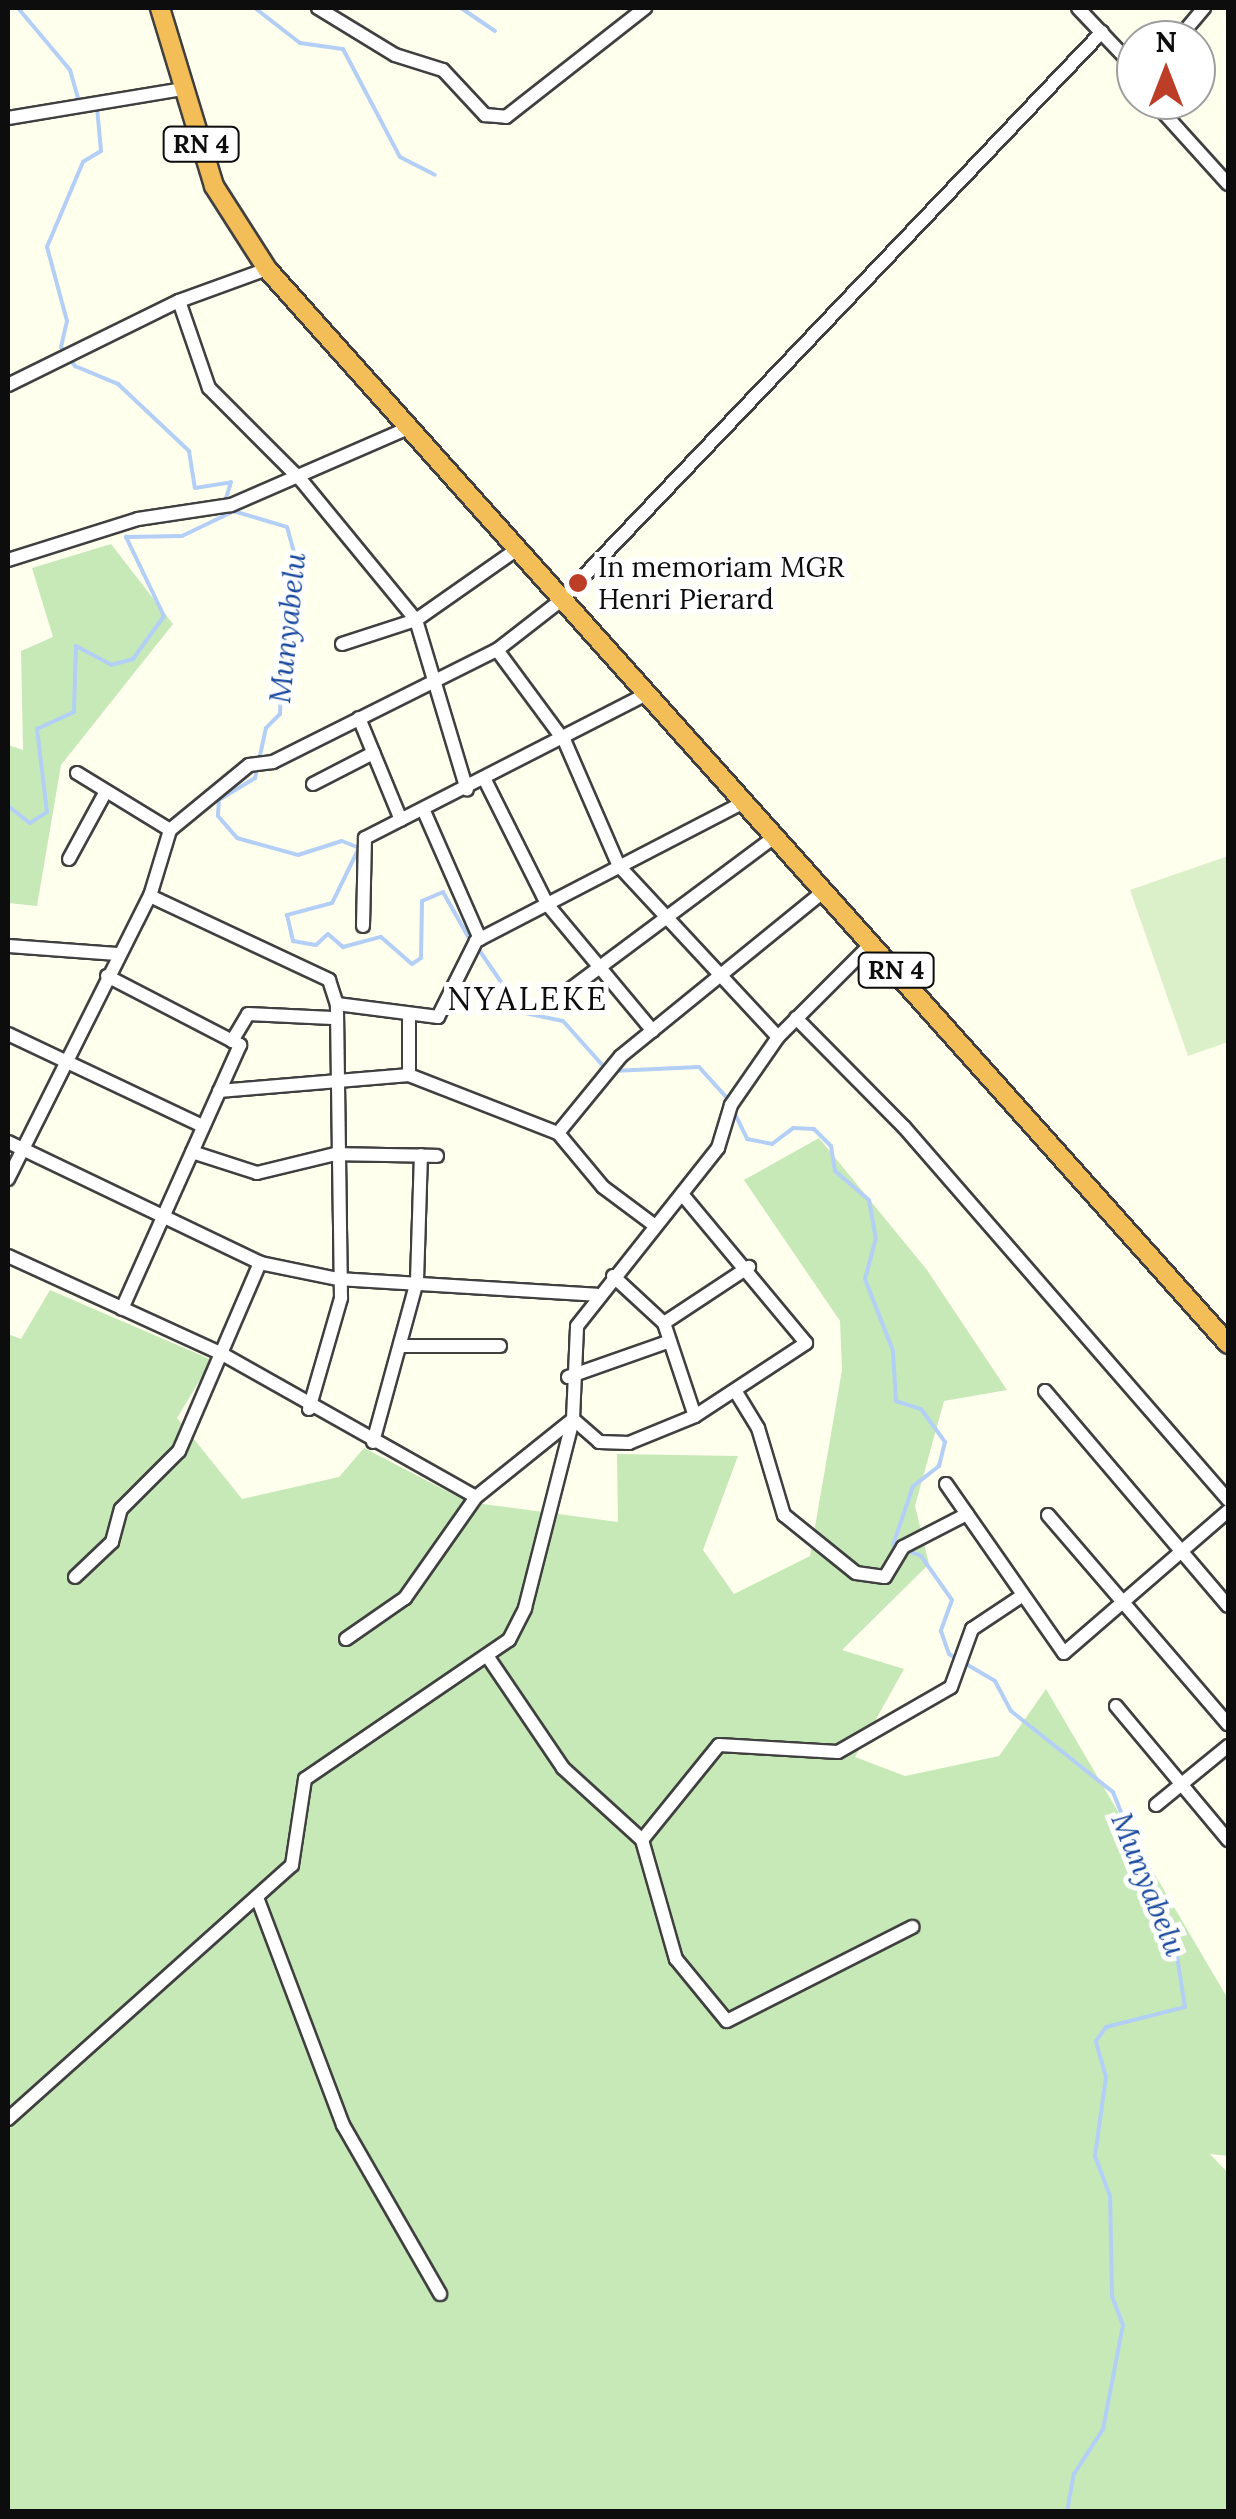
<!DOCTYPE html>
<style>
body{margin:0}
#map{position:relative;width:1236px;height:2519px;overflow:hidden;background:#ffe;font-family:Lora,serif}
div>[style]{position:absolute}
[style*='--x']{left:calc(var(--x)*1px);top:calc(var(--y)*1px);width:calc(var(--w)*1px);rotate:calc(var(--a)*1deg)}
.green>*{inset:0;background:#c7e9b8}
.pitch>*{inset:0;background:#dbf0c9}
.stream>*{height:4px;margin:-2px;padding:0 2px;transform-origin:2px;border-radius:2px;background:#b3cff6}
.roads{filter:drop-shadow(2px 0 #404040) drop-shadow(-2px 0 #404040) drop-shadow(0 2px #404040) drop-shadow(0 -2px #404040)}
.minor>*{height:12px;margin:-6px;padding:0 6px;transform-origin:6px;border-radius:6px;background:#fff}
.highway>*{height:18px;margin:-9px;padding:0 9px;transform-origin:9px;border-radius:9px;background:#f3be57}
.dots>*{width:28px;height:28px;translate:-50% -50%;box-sizing:border-box;border:5px solid #fff;border-radius:50%}
span{translate:-50% -50%;white-space:nowrap;text-align:center;line-height:1.15;-webkit-text-stroke:10px #fff;paint-order:stroke}
.shield-label span{padding:2px 8px;background:#fff;border:2px solid;border-radius:8px;-webkit-text-stroke-width:0}
.shield-label{font-size:25px;color:#0d0d0d;font-weight:700}
.poi-label{font-size:28px;color:#0d0d0d}
.left{translate:0 -50%;text-align:left}
.water-label{font-size:30px;color:#17489e;font-style:italic}
.quarter-label{font-size:32px;color:#0d0d0d;letter-spacing:2.5px}
.frame{position:absolute;inset:0;border:10px solid #0d0d0d;pointer-events:none}
.north{position:absolute;left:1116px;top:20px;width:100px;height:100px;box-sizing:border-box;background:#fff;border:2px solid #9e9e9e;border-radius:50%;rotate:0deg;font-size:28px;font-weight:700;line-height:40px;text-align:center;color:#0d0d0d}
.north::after{content:'';display:block;margin:auto;width:35px;height:45px;background:#bc3e26;clip-path:polygon(50% 0,100% 100%,50% 72%,0 100%)}
</style>
<div id="map">
<div class="green">
<i style="clip-path:polygon(111px 544px,173px 624px,61px 765px,37px 906px,8px 903px,8px 745px,23px 750px,21px 651px,53px 637px,32px 568px)"></i>
<i style="clip-path:polygon(819px 1138px,927px 1270px,1007px 1390px,944px 1401px,915px 1506px,929px 1564px,842px 1650px,904px 1669px,855px 1757px,905px 1776px,999px 1756px,1046px 1689px,1228px 1999px,1228px 2156px,1210px 2154px,1228px 2173px,1228px 2511px,8px 2511px,8px 1334px,21px 1339px,50px 1290px,212px 1360px,177px 1418px,242px 1499px,339px 1477px,364px 1448px,468px 1502px,618px 1522px,617px 1454px,738px 1456px,703px 1550px,734px 1594px,810px 1556px,842px 1370px,840px 1321px,744px 1180px)"></i>
</div>
<div class="pitch">
<i style="clip-path:polygon(1228px 856px,1228px 1042px,1188px 1056px,1130px 890px)"></i>
</div>
<div class="stream">
<i style="--x:18;--y:8;--w:81;--a:50"></i>
<i style="--x:70;--y:70;--w:33;--a:74"></i>
<i style="--x:255;--y:8;--w:57;--a:37.9"></i>
<i style="--x:300;--y:43;--w:43;--a:7.9"></i>
<i style="--x:343;--y:49;--w:122;--a:62.2"></i>
<i style="--x:400;--y:157;--w:39;--a:27"></i>
<i style="--x:461;--y:8;--w:41;--a:34.1"></i>
<i style="--x:97;--y:107;--w:44;--a:84.8"></i>
<i style="--x:101;--y:151;--w:21;--a:149"></i>
<i style="--x:83;--y:162;--w:92;--a:113"></i>
<i style="--x:47;--y:247;--w:77;--a:74.9"></i>
<i style="--x:67;--y:321;--w:27;--a:103"></i>
<i style="--x:61;--y:347;--w:24;--a:54"></i>
<i style="--x:75;--y:366;--w:47;--a:22.7"></i>
<i style="--x:118;--y:384;--w:98;--a:43.3"></i>
<i style="--x:189;--y:451;--w:37;--a:81"></i>
<i style="--x:195;--y:488;--w:36;--a:-9"></i>
<i style="--x:231;--y:482;--w:21;--a:107"></i>
<i style="--x:230;--y:510;--w:59;--a:16.6"></i>
<i style="--x:287;--y:527;--w:41;--a:74.6"></i>
<i style="--x:298;--y:567;--w:45;--a:95.1"></i>
<i style="--x:294;--y:612;--w:16;--a:133"></i>
<i style="--x:283;--y:624;--w:90;--a:91.9"></i>
<i style="--x:280;--y:714;--w:20;--a:135"></i>
<i style="--x:266;--y:728;--w:51;--a:102.4"></i>
<i style="--x:255;--y:778;--w:42;--a:148.6"></i>
<i style="--x:219;--y:800;--w:16;--a:94"></i>
<i style="--x:218;--y:816;--w:29;--a:49"></i>
<i style="--x:237;--y:838;--w:63;--a:15.6"></i>
<i style="--x:298;--y:855;--w:46;--a:-17.7"></i>
<i style="--x:342;--y:841;--w:18;--a:22"></i>
<i style="--x:359;--y:848;--w:61;--a:116.1"></i>
<i style="--x:332;--y:903;--w:47;--a:165.1"></i>
<i style="--x:287;--y:915;--w:27;--a:77"></i>
<i style="--x:293;--y:941;--w:23;--a:10"></i>
<i style="--x:316;--y:945;--w:16;--a:-43"></i>
<i style="--x:328;--y:934;--w:20;--a:41"></i>
<i style="--x:343;--y:947;--w:39;--a:-15"></i>
<i style="--x:381;--y:937;--w:41;--a:41.1"></i>
<i style="--x:412;--y:964;--w:11;--a:-34"></i>
<i style="--x:421;--y:958;--w:57;--a:-89"></i>
<i style="--x:422;--y:901;--w:23;--a:-23"></i>
<i style="--x:443;--y:892;--w:55;--a:60.6"></i>
<i style="--x:8;--y:806;--w:28;--a:38"></i>
<i style="--x:30;--y:823;--w:20;--a:-33"></i>
<i style="--x:47;--y:812;--w:84;--a:-96.9"></i>
<i style="--x:37;--y:729;--w:41;--a:-24.7"></i>
<i style="--x:74;--y:712;--w:66;--a:-88.3"></i>
<i style="--x:76;--y:646;--w:40;--a:28"></i>
<i style="--x:111;--y:665;--w:23;--a:-15"></i>
<i style="--x:133;--y:659;--w:53;--a:-54.2"></i>
<i style="--x:164;--y:616;--w:88;--a:-115.7"></i>
<i style="--x:126;--y:537;--w:56;--a:-1"></i>
<i style="--x:182;--y:536;--w:55;--a:-25.6"></i>
<i style="--x:477;--y:947;--w:58;--a:55.5"></i>
<i style="--x:510;--y:995;--w:15;--a:106"></i>
<i style="--x:506;--y:1009;--w:58;--a:11.9"></i>
<i style="--x:563;--y:1021;--w:63;--a:48.2"></i>
<i style="--x:613;--y:1071;--w:86;--a:-2.7"></i>
<i style="--x:699;--y:1067;--w:43;--a:47.8"></i>
<i style="--x:734;--y:1112;--w:30;--a:64"></i>
<i style="--x:747;--y:1139;--w:25;--a:11"></i>
<i style="--x:772;--y:1144;--w:26;--a:-37"></i>
<i style="--x:793;--y:1128;--w:21;--a:3"></i>
<i style="--x:814;--y:1129;--w:24;--a:45"></i>
<i style="--x:831;--y:1146;--w:25;--a:81"></i>
<i style="--x:835;--y:1171;--w:45;--a:40.5"></i>
<i style="--x:869;--y:1200;--w:39;--a:80"></i>
<i style="--x:876;--y:1238;--w:42;--a:105"></i>
<i style="--x:865;--y:1279;--w:77;--a:68.7"></i>
<i style="--x:893;--y:1351;--w:50;--a:86.6"></i>
<i style="--x:896;--y:1401;--w:26;--a:18"></i>
<i style="--x:921;--y:1409;--w:41;--a:54"></i>
<i style="--x:945;--y:1442;--w:25;--a:104"></i>
<i style="--x:939;--y:1466;--w:33;--a:142"></i>
<i style="--x:913;--y:1486;--w:62;--a:108.7"></i>
<i style="--x:893;--y:1545;--w:30;--a:21"></i>
<i style="--x:921;--y:1556;--w:54;--a:54.8"></i>
<i style="--x:952;--y:1600;--w:33;--a:110"></i>
<i style="--x:941;--y:1631;--w:24;--a:71"></i>
<i style="--x:949;--y:1654;--w:53;--a:30.4"></i>
<i style="--x:995;--y:1681;--w:34;--a:62"></i>
<i style="--x:1011;--y:1711;--w:130;--a:38.5"></i>
<i style="--x:1113;--y:1792;--w:160;--a:68.4"></i>
<i style="--x:1067;--y:2512;--w:39;--a:-80"></i>
<i style="--x:1074;--y:2474;--w:54;--a:-57.2"></i>
<i style="--x:1103;--y:2429;--w:106;--a:-79.1"></i>
<i style="--x:1123;--y:2325;--w:31;--a:-111"></i>
<i style="--x:1112;--y:2296;--w:100;--a:-91.1"></i>
<i style="--x:1110;--y:2196;--w:43;--a:-110.6"></i>
<i style="--x:1095;--y:2156;--w:80;--a:-82.1"></i>
<i style="--x:1106;--y:2077;--w:37;--a:-106"></i>
<i style="--x:1096;--y:2041;--w:17;--a:-54"></i>
<i style="--x:1106;--y:2027;--w:81;--a:-14.2"></i>
<i style="--x:1185;--y:2007;--w:58;--a:-99"></i>
</div>
<div class="roads">
<div class="minor">
<i style="--x:318;--y:8;--w:90;--a:31.4"></i>
<i style="--x:395;--y:55;--w:50;--a:17.4"></i>
<i style="--x:443;--y:70;--w:62;--a:47"></i>
<i style="--x:485;--y:115;--w:21;--a:5"></i>
<i style="--x:506;--y:117;--w:177;--a:-38.1"></i>
<i style="--x:1078;--y:8;--w:84;--a:46.4"></i>
<i style="--x:1177;--y:40;--w:42;--a:-49.8"></i>
<i style="--x:1152;--y:100;--w:113;--a:47.9"></i>
<i style="--x:8;--y:118;--w:178;--a:-9.4"></i>
<i style="--x:179;--y:301;--w:92;--a:71"></i>
<i style="--x:209;--y:388;--w:130;--a:45"></i>
<i style="--x:301;--y:480;--w:181;--a:50.6"></i>
<i style="--x:416;--y:620;--w:177;--a:73.3"></i>
<i style="--x:8;--y:385;--w:191;--a:-26.2"></i>
<i style="--x:179;--y:301;--w:94;--a:-20"></i>
<i style="--x:8;--y:560;--w:136;--a:-17.5"></i>
<i style="--x:138;--y:519;--w:94;--a:-8.6"></i>
<i style="--x:231;--y:505;--w:193;--a:-23.5"></i>
<i style="--x:342;--y:644;--w:78;--a:-18"></i>
<i style="--x:416;--y:620;--w:122;--a:-35"></i>
<i style="--x:497;--y:650;--w:114;--a:53.5"></i>
<i style="--x:565;--y:742;--w:135;--a:66.5"></i>
<i style="--x:619;--y:866;--w:233;--a:47.1"></i>
<i style="--x:359;--y:718;--w:110;--a:67.6"></i>
<i style="--x:77;--y:773;--w:109;--a:31.5"></i>
<i style="--x:486;--y:782;--w:136;--a:63.4"></i>
<i style="--x:547;--y:904;--w:165;--a:50.2"></i>
<i style="--x:313;--y:784;--w:68;--a:-27.3"></i>
<i style="--x:423;--y:809;--w:142;--a:66.3"></i>
<i style="--x:69;--y:859;--w:77;--a:-61.4"></i>
<i style="--x:150;--y:896;--w:198;--a:25.1"></i>
<i style="--x:329;--y:980;--w:25;--a:72"></i>
<i style="--x:363;--y:926;--w:88;--a:-88.7"></i>
<i style="--x:365;--y:838;--w:317;--a:-27.1"></i>
<i style="--x:8;--y:946;--w:110;--a:4.2"></i>
<i style="--x:107;--y:976;--w:150;--a:27.4"></i>
<i style="--x:240;--y:1045;--w:289;--a:114.1"></i>
<i style="--x:553;--y:1002;--w:276;--a:-36.7"></i>
<i style="--x:409;--y:1014;--w:61;--a:90"></i>
<i style="--x:796;--y:1018;--w:153;--a:45.3"></i>
<i style="--x:904;--y:1127;--w:494;--a:49"></i>
<i style="--x:8;--y:1034;--w:216;--a:25.3"></i>
<i style="--x:232;--y:1041;--w:31;--a:-59"></i>
<i style="--x:248;--y:1014;--w:84;--a:2.7"></i>
<i style="--x:219;--y:1091;--w:191;--a:-4.8"></i>
<i style="--x:409;--y:1075;--w:160;--a:21.3"></i>
<i style="--x:558;--y:1133;--w:70;--a:50.2"></i>
<i style="--x:603;--y:1187;--w:64;--a:36.7"></i>
<i style="--x:558;--y:1133;--w:99;--a:-50.7"></i>
<i style="--x:621;--y:1056;--w:262;--a:-39.1"></i>
<i style="--x:8;--y:1142;--w:280;--a:25.6"></i>
<i style="--x:260;--y:1263;--w:80;--a:11.6"></i>
<i style="--x:338;--y:1279;--w:259;--a:3.5"></i>
<i style="--x:192;--y:1152;--w:68;--a:17.9"></i>
<i style="--x:257;--y:1173;--w:80;--a:-13.7"></i>
<i style="--x:335;--y:1154;--w:102;--a:1.1"></i>
<i style="--x:8;--y:1179;--w:317;--a:-63.4"></i>
<i style="--x:150;--y:896;--w:69;--a:-73.1"></i>
<i style="--x:170;--y:830;--w:102;--a:-39.4"></i>
<i style="--x:249;--y:765;--w:24;--a:-7"></i>
<i style="--x:273;--y:762;--w:250;--a:-26.6"></i>
<i style="--x:497;--y:650;--w:80;--a:-37.9"></i>
<i style="--x:560;--y:601;--w:786;--a:-46.39"></i>
<i style="--x:8;--y:1256;--w:238;--a:24.6"></i>
<i style="--x:224;--y:1355;--w:289;--a:29.4"></i>
<i style="--x:613;--y:1276;--w:69;--a:42.7"></i>
<i style="--x:664;--y:1323;--w:98;--a:71.6"></i>
<i style="--x:664;--y:1323;--w:102;--a:-33.4"></i>
<i style="--x:402;--y:1346;--w:98;--a:0"></i>
<i style="--x:568;--y:1377;--w:108;--a:-19.4"></i>
<i style="--x:1045;--y:1391;--w:282;--a:49.6"></i>
<i style="--x:736;--y:1392;--w:42;--a:58.6"></i>
<i style="--x:758;--y:1428;--w:91;--a:73.4"></i>
<i style="--x:784;--y:1515;--w:92;--a:38.9"></i>
<i style="--x:856;--y:1573;--w:29;--a:8"></i>
<i style="--x:885;--y:1577;--w:35;--a:-59"></i>
<i style="--x:903;--y:1547;--w:72;--a:-27.3"></i>
<i style="--x:309;--y:1409;--w:116;--a:-73.9"></i>
<i style="--x:341;--y:1298;--w:294;--a:-90.8"></i>
<i style="--x:337;--y:1004;--w:102;--a:7.3"></i>
<i style="--x:438;--y:1017;--w:85;--a:-63.4"></i>
<i style="--x:476;--y:941;--w:302;--a:-27.4"></i>
<i style="--x:373;--y:1442;--w:167;--a:-74.7"></i>
<i style="--x:417;--y:1281;--w:126;--a:-88.2"></i>
<i style="--x:946;--y:1484;--w:206;--a:55.1"></i>
<i style="--x:1064;--y:1653;--w:217;--a:-40.9"></i>
<i style="--x:1048;--y:1515;--w:276;--a:49.3"></i>
<i style="--x:75;--y:1577;--w:51;--a:-43.4"></i>
<i style="--x:112;--y:1542;--w:34;--a:-75"></i>
<i style="--x:121;--y:1509;--w:82;--a:-45"></i>
<i style="--x:179;--y:1451;--w:205;--a:-66.7"></i>
<i style="--x:346;--y:1639;--w:72;--a:-34.8"></i>
<i style="--x:405;--y:1598;--w:123;--a:-54.9"></i>
<i style="--x:476;--y:1497;--w:124;--a:-38.8"></i>
<i style="--x:573;--y:1419;--w:35;--a:41"></i>
<i style="--x:599;--y:1442;--w:30;--a:2"></i>
<i style="--x:629;--y:1443;--w:71;--a:-22.2"></i>
<i style="--x:695;--y:1416;--w:133;--a:-33.3"></i>
<i style="--x:806;--y:1343;--w:194;--a:-129.8"></i>
<i style="--x:490;--y:1660;--w:130;--a:55.9"></i>
<i style="--x:563;--y:1768;--w:107;--a:42.3"></i>
<i style="--x:642;--y:1840;--w:124;--a:74.1"></i>
<i style="--x:676;--y:1959;--w:80;--a:50.6"></i>
<i style="--x:727;--y:2021;--w:208;--a:-26.9"></i>
<i style="--x:1116;--y:1706;--w:175;--a:50.1"></i>
<i style="--x:1156;--y:1805;--w:93;--a:-39.3"></i>
<i style="--x:642;--y:1840;--w:122;--a:-51"></i>
<i style="--x:719;--y:1745;--w:119;--a:3.4"></i>
<i style="--x:838;--y:1752;--w:130;--a:-29.9"></i>
<i style="--x:951;--y:1687;--w:62;--a:-70.1"></i>
<i style="--x:972;--y:1629;--w:61;--a:-33.7"></i>
<i style="--x:258;--y:1900;--w:241;--a:69.3"></i>
<i style="--x:343;--y:2125;--w:195;--a:60.1"></i>
<i style="--x:8;--y:2119;--w:381;--a:-41.8"></i>
<i style="--x:292;--y:1865;--w:87;--a:-81.4"></i>
<i style="--x:305;--y:1779;--w:247;--a:-34.3"></i>
<i style="--x:509;--y:1640;--w:36;--a:-63"></i>
<i style="--x:525;--y:1608;--w:195;--a:-75.7"></i>
<i style="--x:573;--y:1419;--w:93;--a:-87.5"></i>
<i style="--x:577;--y:1326;--w:227;--a:-51.6"></i>
<i style="--x:718;--y:1148;--w:45;--a:-73.2"></i>
<i style="--x:731;--y:1105;--w:83;--a:-55.3"></i>
<i style="--x:778;--y:1037;--w:133;--a:-45"></i>
</div>
<div class="highway">
<i style="--x:160;--y:8;--w:186;--a:73.1"></i>
<i style="--x:214;--y:186;--w:98;--a:57.4"></i>
<i style="--x:267;--y:269;--w:1442;--a:48.2"></i>
</div>
</div>
<div class="dots">
<i style="left:578px;top:583px;background:#bc3e26"></i>
</div>
<div class="shield-label">
<span style="left:201px;top:144px">RN 4</span>
<span style="left:896px;top:970px">RN 4</span>
</div>
<div class="poi-label">
<span class="left" style="left:598px;top:583px">In memoriam MGR<br>Henri Pierard</span>
</div>
<div class="water-label">
<span style="left:287px;top:628px;rotate:-84deg">Munyabelu</span>
<span style="left:1149px;top:1884px;rotate:68deg">Munyabelu</span>
</div>
<div class="quarter-label">
<span style="left:528px;top:999px">NYALEKE</span>
</div>
<div class="frame"></div>
<div class="north">N</div>
</div>
